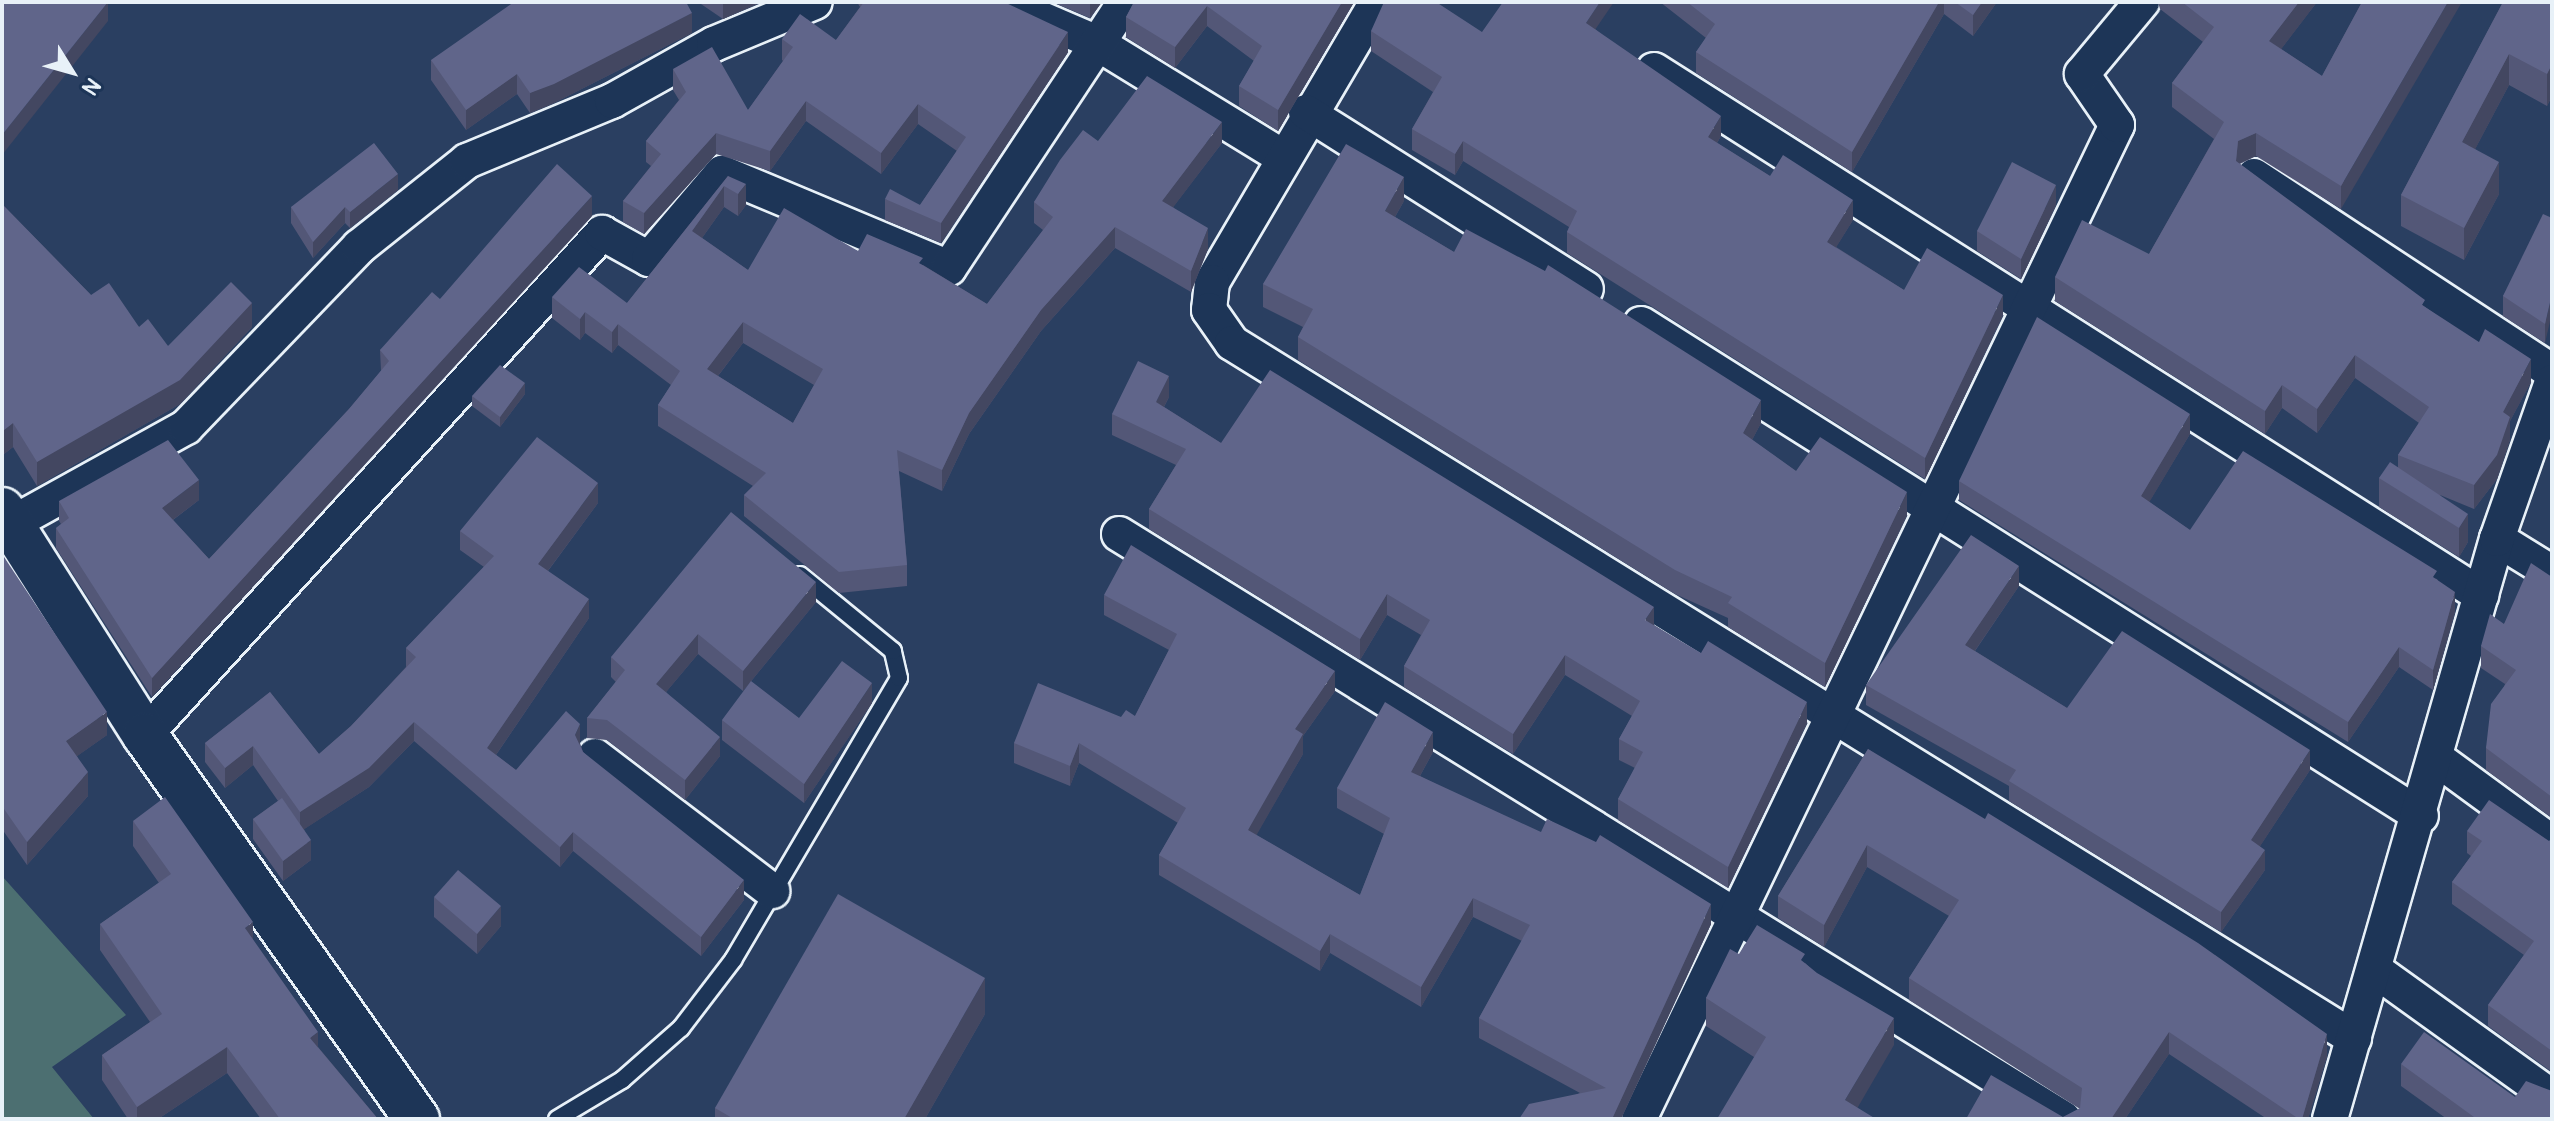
<!DOCTYPE html>
<style>
body{margin:0}
#map{position:relative;width:2554px;height:1121px;overflow:hidden;background:#2a3f61;font-family:Pangolin,sans-serif}
div>[style]{position:absolute}
[style*='--x']{left:calc(var(--x)*1px);top:calc(var(--y)*1px);width:calc(var(--w)*1px);rotate:calc(var(--a)*1deg)}
.green>*{inset:0;background:#4c6f71}
.roads{filter:drop-shadow(2px 0 #e8f1f8) drop-shadow(-2px 0 #e8f1f8) drop-shadow(0 2px #e8f1f8) drop-shadow(0 -2px #e8f1f8)}
.lane>*{height:16px;margin:-8px;padding:0 8px;transform-origin:8px;border-radius:8px;background:#1d3557}
.street>*{height:34px;margin:-17px;padding:0 17px;transform-origin:17px;border-radius:17px;background:#1d3557}
.secondary>*{height:44px;margin:-22px;padding:0 22px;transform-origin:22px;border-radius:22px;background:#1d3557}
.wall>*{inset:0;background:#535777}
.shaded-wall>*{inset:0;background:#434761}
.building>*{inset:0;background:#60658a}
span{translate:-50% -50%;white-space:nowrap;text-align:center;line-height:1.15;-webkit-text-stroke:6px #1d3557;paint-order:stroke}
.frame{position:absolute;inset:0;border:4px solid #e8f1f8;pointer-events:none}
.north{position:absolute;left:32px;top:32px;width:80px;height:80px;-webkit-text-stroke:6px #1d3557;paint-order:stroke;rotate:127deg;font-size:22px;font-weight:700;line-height:32px;text-align:center;color:#e8f1f8}
.north::after{content:'';display:block;margin:auto;width:28px;height:36px;background:#e8f1f8;clip-path:polygon(50% 0,100% 100%,50% 72%,0 100%)}
</style>
<div id="map">
<div class="green">
<i style="clip-path:polygon(2px 876px,126px 1015px,52px 1067px,94px 1119px,2px 1119px)"></i>
</div>
<div class="roads">
<div class="lane">
<i style="--x:557;--y:1119;--w:76;--a:-31"></i>
<i style="--x:622;--y:1080;--w:79;--a:-41.4"></i>
<i style="--x:681;--y:1028;--w:86;--a:-52.6"></i>
<i style="--x:733;--y:960;--w:327;--a:-59.5"></i>
<i style="--x:899;--y:678;--w:28;--a:-103"></i>
<i style="--x:893;--y:651;--w:120;--a:-140.7"></i>
</div>
<div class="street">
<i style="--x:1002;--y:2;--w:103;--a:23.3"></i>
<i style="--x:1097;--y:43;--w:218;--a:31.5"></i>
<i style="--x:1377;--y:2;--w:325;--a:120.5"></i>
<i style="--x:1212;--y:282;--w:28;--a:96"></i>
<i style="--x:1209;--y:310;--w:40;--a:55.1"></i>
<i style="--x:1232;--y:343;--w:1320;--a:31.78"></i>
<i style="--x:1654;--y:70;--w:980;--a:32.41"></i>
<i style="--x:1306;--y:112;--w:331;--a:32.3"></i>
<i style="--x:2254;--y:176;--w:357;--a:33.3"></i>
<i style="--x:1641;--y:324;--w:922;--a:32.24"></i>
<i style="--x:11;--y:524;--w:200;--a:-29"></i>
<i style="--x:186;--y:427;--w:250;--a:-46.1"></i>
<i style="--x:359;--y:247;--w:138;--a:-38.5"></i>
<i style="--x:467;--y:161;--w:157;--a:-22.5"></i>
<i style="--x:612;--y:101;--w:117;--a:-29.2"></i>
<i style="--x:714;--y:44;--w:109;--a:-22.6"></i>
<i style="--x:1119;--y:534;--w:1111;--a:31.76"></i>
<i style="--x:2497;--y:539;--w:65;--a:31.7"></i>
<i style="--x:145;--y:735;--w:679;--a:-47.69"></i>
<i style="--x:602;--y:233;--w:54;--a:29"></i>
<i style="--x:649;--y:259;--w:113;--a:-49.7"></i>
<i style="--x:722;--y:173;--w:246;--a:22.7"></i>
<i style="--x:949;--y:268;--w:319;--a:-56.5"></i>
<i style="--x:595;--y:756;--w:223;--a:37.3"></i>
<i style="--x:2436;--y:758;--w:144;--a:36.2"></i>
<i style="--x:2375;--y:970;--w:218;--a:35.7"></i>
<i style="--x:1639;--y:1119;--w:1103;--a:-64.32"></i>
<i style="--x:2117;--y:125;--w:62;--a:-124.5"></i>
<i style="--x:2082;--y:74;--w:94;--a:-50.2"></i>
<i style="--x:2330;--y:1119;--w:604;--a:-73.94"></i>
<i style="--x:2497;--y:539;--w:166;--a:-70.7"></i>
</div>
<div class="secondary">
<i style="--x:2;--y:510;--w:267;--a:57.6"></i>
<i style="--x:145;--y:735;--w:471;--a:54.7"></i>
</div>
</div>
<div class="wall">
<i style="clip-path:polygon(698px 2px,757px 2px,757px 4px,723px 19px)"></i>
<i style="clip-path:polygon(857px 2px,1004px 2px,1068px 52px,941px 243px,885px 220px,885px 199px,920px 205px,957px 151px,918px 124px,881px 174px,806px 121px,770px 171px,716px 154px,644px 234px,623px 222px,623px 201px,651px 166px,646px 162px,646px 141px,679px 100px,673px 90px,673px 69px,748px 110px,783px 61px,782px 60px,782px 39px,836px 40px,860px 7px)"></i>
<i style="clip-path:polygon(1052px 2px,1102px 2px,1090px 18px)"></i>
<i style="clip-path:polygon(1134px 2px,1354px 2px,1278px 131px,1239px 106px,1239px 86px,1254px 61px,1207px 26px,1175px 68px,1126px 37px,1126px 17px)"></i>
<i style="clip-path:polygon(1660px 2px,1997px 2px,1973px 36px,1944px 14px,1852px 172px,1696px 73px,1696px 52px,1706px 38px)"></i>
<i style="clip-path:polygon(2158px 2px,2317px 2px,2281px 49px,2322px 76px,2362px 2px,2341px 209px,2256px 156px,2240px 164px,2425px 307px,2531px 382px,2510px 421px,2510px 440px,2497px 479px,2474px 509px,2440px 495px,2468px 542px,2459px 557px,2379px 507px,2379px 478px,2398px 467px,2398px 455px,2419px 423px,2355px 378px,2317px 433px,2282px 408px,2265px 434px,2055px 301px,2055px 277px,2149px 254px,2214px 139px,2172px 107px,2172px 83px,2203px 42px,2160px 9px)"></i>
<i style="clip-path:polygon(2499px 2px,2552px 2px,2552px 96px,2547px 106px,2509px 85px,2475px 149px,2499px 194px,2464px 260px,2401px 226px,2401px 195px,2502px 4px)"></i>
<i style="clip-path:polygon(1595px 29px,1721px 136px,1717px 143px,1770px 176px,1853px 220px,1836px 247px,1904px 290px,2003px 315px,1925px 479px,1567px 253px,1567px 232px,1569px 227px,1463px 161px,1455px 175px,1412px 150px,1412px 129px,1433px 92px,1371px 51px,1371px 31px,1482px 32px)"></i>
<i style="clip-path:polygon(692px 33px,554px 103px,530px 113px,517px 94px,466px 130px,431px 80px,431px 60px)"></i>
<i style="clip-path:polygon(evenodd,1098px 141px,1222px 143px,1173px 207px,1208px 249px,1191px 292px,1115px 248px,1041px 331px,969px 434px,942px 491px,899px 471px,907px 565px,907px 586px,839px 593px,744px 516px,744px 495px,753px 486px,658px 426px,658px 405px,671px 385px,618px 345px,612px 353px,585px 333px,580px 340px,552px 318px,552px 297px,627px 303px,728px 176px,746px 205px,738px 216px,724px 207px,702px 238px,748px 270px,858px 251px,923px 265px,987px 304px,1043px 230px,1034px 223px,1034px 202px,1098px 141px,743px 343px,814px 385px,793px 423px,718px 376px,743px 343px)"></i>
<i style="clip-path:polygon(398px 190px,350px 228px,345px 223px,313px 258px,291px 223px,291px 207px)"></i>
<i style="clip-path:polygon(1404px 201px,1395px 217px,1454px 252px,1761px 423px,1752px 440px,1796px 471px,1907px 515px,1825px 687px,1728px 627px,1728px 618px,1675px 594px,1298px 360px,1298px 337px,1303px 327px,1263px 307px,1263px 284px)"></i>
<i style="clip-path:polygon(2px 204px,91px 295px,168px 346px,252px 327px,180px 404px,37px 486px,13px 447px,4px 454px,2px 451px)"></i>
<i style="clip-path:polygon(2056px 205px,2021px 279px,1977px 251px,1977px 231px)"></i>
<i style="clip-path:polygon(592px 216px,152px 697px,56px 548px,56px 528px,61px 524px,59px 521px,59px 501px,199px 500px,173px 520px,209px 559px,349px 409px,381px 371px,380px 350px,440px 299px)"></i>
<i style="clip-path:polygon(2552px 218px,2545px 343px,2503px 316px,2503px 296px)"></i>
<i style="clip-path:polygon(525px 394px,500px 427px,472px 406px,472px 396px)"></i>
<i style="clip-path:polygon(1169px 397px,1164px 407px,1221px 443px,1654px 625px,1807px 723px,1728px 888px,1618px 820px,1618px 799px,1635px 768px,1619px 760px,1619px 739px,1632px 716px,1565px 675px,1513px 754px,1404px 687px,1404px 666px,1421px 635px,1387px 615px,1360px 660px,1149px 529px,1149px 509px,1176px 465px,1112px 435px,1112px 414px)"></i>
<i style="clip-path:polygon(2190px 434px,2149px 502px,2190px 530px,2437px 579px,2455px 612px,2433px 690px,2399px 667px,2348px 742px,1959px 500px,1959px 481px)"></i>
<i style="clip-path:polygon(598px 503px,548px 571px,589px 618px,496px 755px,516px 770px,580px 743px,583px 752px,744px 900px,701px 956px,573px 851px,560px 867px,414px 741px,369px 787px,304px 829px,311px 860px,283px 881px,253px 839px,253px 819px,278px 801px,253px 765px,225px 788px,205px 762px,205px 743px,270px 692px,319px 754px,351px 726px,406px 667px,406px 648px,484px 567px,460px 550px,460px 531px)"></i>
<i style="clip-path:polygon(2px 554px,107px 735px,77px 756px,88px 796px,27px 865px,2px 829px)"></i>
<i style="clip-path:polygon(2552px 577px,2552px 818px,2486px 770px,2486px 748px,2505px 684px,2481px 668px,2481px 646px)"></i>
<i style="clip-path:polygon(2019px 586px,1975px 651px,2067px 708px,2310px 770px,2260px 846px,2265px 870px,2221px 932px,2009px 801px,2009px 786px,1866px 705px,1866px 685px)"></i>
<i style="clip-path:polygon(1104px 595px,1335px 691px,1303px 736px,1303px 754px,1256px 835px,1360px 895px,1384px 834px,1337px 808px,1337px 788px,1433px 752px,1420px 776px,1711px 924px,1621px 1119px,1519px 1119px,1580px 1093px,1479px 1038px,1479px 1018px,1522px 941px,1473px 917px,1421px 1007px,1330px 953px,1320px 971px,1159px 875px,1159px 855px,1178px 823px,1079px 763px,1070px 786px,1014px 763px,1014px 743px,1121px 717px,1135px 716px,1169px 650px,1104px 615px)"></i>
<i style="clip-path:polygon(816px 602px,743px 691px,698px 654px,666px 692px,720px 756px,685px 800px,607px 740px,587px 738px,587px 718px,616px 682px,611px 677px,611px 657px)"></i>
<i style="clip-path:polygon(872px 703px,804px 803px,722px 740px,722px 720px,799px 718px)"></i>
<i style="clip-path:polygon(1868px 749px,2327px 1056px,2308px 1119px,2267px 1119px,2169px 1054px,2125px 1119px,1966px 1119px,2063px 1117px,2080px 1109px,1909px 1000px,1909px 978px,1949px 916px,1867px 867px,1824px 947px,1778px 918px,1778px 896px)"></i>
<i style="clip-path:polygon(133px 821px,253px 940px,318px 1047px,378px 1119px,261px 1119px,227px 1073px,158px 1119px,128px 1119px,102px 1080px,102px 1055px,150px 1022px,100px 950px,100px 924px,159px 883px,133px 846px)"></i>
<i style="clip-path:polygon(2467px 831px,2549px 841px,2552px 839px,2552px 1072px,2488px 1026px,2488px 1005px,2524px 955px,2452px 904px,2452px 882px,2471px 856px,2467px 853px)"></i>
<i style="clip-path:polygon(434px 897px,501px 926px,477px 954px,434px 917px)"></i>
<i style="clip-path:polygon(1739px 954px,1805px 963px,1894px 1045px,1754px 1057px,1706px 1026px,1706px 998px)"></i>
<i style="clip-path:polygon(985px 1014px,925px 1119px,715px 1119px,715px 1108px)"></i>
<i style="clip-path:polygon(2401px 1064px,2515px 1097px,2552px 1119px,2447px 1119px,2401px 1086px)"></i>
</div>
<div class="shaded-wall">
<i style="clip-path:polygon(108px 2px,108px 21px,2px 155px,2px 135px)"></i>
<i style="clip-path:polygon(723px 2px,757px 2px,757px 4px,723px 19px)"></i>
<i style="clip-path:polygon(1090px 2px,1102px 2px,1090px 18px)"></i>
<i style="clip-path:polygon(1342px 2px,1354px 2px,1278px 131px,1278px 110px)"></i>
<i style="clip-path:polygon(1600px 2px,1614px 2px,1586px 43px,1586px 23px)"></i>
<i style="clip-path:polygon(1939px 2px,1944px 2px,1944px 14px,1852px 172px,1852px 152px)"></i>
<i style="clip-path:polygon(1982px 2px,1997px 2px,1973px 36px,1973px 15px)"></i>
<i style="clip-path:polygon(2299px 2px,2317px 2px,2269px 65px,2269px 41px)"></i>
<i style="clip-path:polygon(2448px 2px,2462px 2px,2341px 209px,2341px 186px)"></i>
<i style="clip-path:polygon(1207px 6px,1207px 26px,1175px 68px,1175px 47px)"></i>
<i style="clip-path:polygon(692px 13px,692px 33px,554px 103px,530px 113px,530px 93px)"></i>
<i style="clip-path:polygon(1068px 32px,1068px 52px,941px 243px,941px 223px)"></i>
<i style="clip-path:polygon(2509px 54px,2509px 85px,2462px 174px,2462px 142px)"></i>
<i style="clip-path:polygon(2552px 64px,2552px 96px,2547px 106px,2547px 74px)"></i>
<i style="clip-path:polygon(517px 74px,517px 94px,466px 130px,466px 110px)"></i>
<i style="clip-path:polygon(806px 101px,806px 121px,770px 171px,770px 151px)"></i>
<i style="clip-path:polygon(918px 104px,918px 124px,881px 174px,881px 153px)"></i>
<i style="clip-path:polygon(1721px 116px,1721px 136px,1708px 158px,1708px 137px)"></i>
<i style="clip-path:polygon(1222px 122px,1222px 143px,1162px 222px,1162px 201px)"></i>
<i style="clip-path:polygon(716px 133px,716px 154px,644px 234px,644px 213px)"></i>
<i style="clip-path:polygon(2256px 133px,2256px 156px,2238px 164px,2236px 161px,2238px 141px)"></i>
<i style="clip-path:polygon(1463px 141px,1463px 161px,1455px 175px,1455px 154px)"></i>
<i style="clip-path:polygon(2499px 162px,2499px 194px,2464px 260px,2464px 228px)"></i>
<i style="clip-path:polygon(398px 174px,398px 190px,350px 228px,350px 212px)"></i>
<i style="clip-path:polygon(1404px 177px,1404px 201px,1385px 234px,1385px 211px)"></i>
<i style="clip-path:polygon(746px 184px,746px 205px,738px 216px,738px 194px)"></i>
<i style="clip-path:polygon(2056px 185px,2056px 205px,2021px 279px,2021px 259px)"></i>
<i style="clip-path:polygon(724px 186px,724px 207px,692px 252px,692px 231px)"></i>
<i style="clip-path:polygon(592px 196px,592px 216px,152px 697px,152px 678px)"></i>
<i style="clip-path:polygon(1853px 200px,1853px 220px,1827px 262px,1827px 242px)"></i>
<i style="clip-path:polygon(345px 207px,345px 223px,313px 258px,313px 242px)"></i>
<i style="clip-path:polygon(1115px 227px,1115px 248px,1041px 331px,969px 434px,942px 491px,942px 470px,969px 413px,1041px 310px)"></i>
<i style="clip-path:polygon(1208px 228px,1208px 249px,1191px 292px,1191px 271px)"></i>
<i style="clip-path:polygon(2552px 294px,2552px 313px,2545px 343px,2545px 324px)"></i>
<i style="clip-path:polygon(2003px 295px,2003px 315px,1925px 479px,1925px 458px)"></i>
<i style="clip-path:polygon(252px 303px,252px 327px,180px 404px,37px 486px,37px 462px)"></i>
<i style="clip-path:polygon(585px 312px,585px 333px,580px 340px,580px 319px)"></i>
<i style="clip-path:polygon(743px 322px,743px 343px,707px 390px,707px 369px)"></i>
<i style="clip-path:polygon(618px 324px,618px 345px,612px 353px,612px 332px)"></i>
<i style="clip-path:polygon(2355px 355px,2355px 378px,2317px 433px,2317px 409px)"></i>
<i style="clip-path:polygon(2531px 359px,2531px 382px,2510px 421px,2510px 440px,2497px 479px,2474px 509px,2474px 485px,2503px 412px)"></i>
<i style="clip-path:polygon(1169px 376px,1169px 397px,1156px 422px,1156px 402px)"></i>
<i style="clip-path:polygon(525px 383px,525px 394px,500px 427px,500px 417px)"></i>
<i style="clip-path:polygon(2282px 385px,2282px 408px,2265px 434px,2265px 411px)"></i>
<i style="clip-path:polygon(1761px 400px,1761px 423px,1743px 457px,1743px 433px)"></i>
<i style="clip-path:polygon(2190px 414px,2190px 434px,2141px 516px,2141px 496px)"></i>
<i style="clip-path:polygon(13px 423px,13px 447px,4px 454px,4px 430px)"></i>
<i style="clip-path:polygon(199px 480px,199px 500px,162px 528px,162px 508px)"></i>
<i style="clip-path:polygon(598px 483px,598px 503px,538px 584px,538px 564px)"></i>
<i style="clip-path:polygon(1907px 492px,1907px 515px,1825px 687px,1825px 663px)"></i>
<i style="clip-path:polygon(2468px 514px,2468px 542px,2459px 557px,2459px 528px)"></i>
<i style="clip-path:polygon(2019px 566px,2019px 586px,1965px 665px,1965px 645px)"></i>
<i style="clip-path:polygon(816px 582px,816px 602px,743px 691px,743px 671px)"></i>
<i style="clip-path:polygon(2455px 592px,2455px 612px,2433px 690px,2433px 670px)"></i>
<i style="clip-path:polygon(1387px 594px,1387px 615px,1360px 660px,1360px 639px)"></i>
<i style="clip-path:polygon(589px 599px,589px 618px,487px 768px,487px 748px)"></i>
<i style="clip-path:polygon(1654px 607px,1654px 628px,1645px 620px)"></i>
<i style="clip-path:polygon(698px 634px,698px 654px,656px 704px,656px 684px)"></i>
<i style="clip-path:polygon(2399px 647px,2399px 667px,2348px 742px,2348px 722px)"></i>
<i style="clip-path:polygon(1565px 655px,1565px 675px,1513px 754px,1513px 734px)"></i>
<i style="clip-path:polygon(1335px 671px,1335px 691px,1303px 736px,1303px 754px,1248px 850px,1248px 830px,1295px 729px)"></i>
<i style="clip-path:polygon(872px 683px,872px 703px,804px 803px,804px 784px)"></i>
<i style="clip-path:polygon(1807px 702px,1807px 723px,1728px 888px,1728px 867px)"></i>
<i style="clip-path:polygon(107px 712px,107px 735px,66px 764px,66px 741px)"></i>
<i style="clip-path:polygon(414px 722px,414px 741px,369px 787px,300px 832px,300px 812px)"></i>
<i style="clip-path:polygon(580px 724px,580px 743px,575px 754px,575px 735px)"></i>
<i style="clip-path:polygon(1433px 732px,1433px 752px,1411px 792px,1411px 772px)"></i>
<i style="clip-path:polygon(720px 737px,720px 756px,685px 800px,685px 780px)"></i>
<i style="clip-path:polygon(1079px 743px,1079px 763px,1070px 786px,1070px 766px)"></i>
<i style="clip-path:polygon(253px 746px,253px 765px,225px 788px,225px 768px)"></i>
<i style="clip-path:polygon(2310px 750px,2310px 770px,2251px 860px,2251px 840px)"></i>
<i style="clip-path:polygon(88px 772px,88px 796px,27px 865px,27px 842px)"></i>
<i style="clip-path:polygon(573px 832px,573px 851px,560px 867px,560px 847px)"></i>
<i style="clip-path:polygon(311px 840px,311px 860px,283px 881px,283px 861px)"></i>
<i style="clip-path:polygon(1867px 845px,1867px 867px,1824px 947px,1824px 925px)"></i>
<i style="clip-path:polygon(2265px 850px,2265px 870px,2221px 932px,2221px 912px)"></i>
<i style="clip-path:polygon(744px 880px,744px 900px,701px 956px,701px 937px)"></i>
<i style="clip-path:polygon(1473px 898px,1473px 917px,1421px 1007px,1421px 987px)"></i>
<i style="clip-path:polygon(1711px 904px,1711px 924px,1621px 1119px,1612px 1119px)"></i>
<i style="clip-path:polygon(501px 906px,501px 926px,477px 954px,477px 934px)"></i>
<i style="clip-path:polygon(253px 922px,253px 948px,245px 928px)"></i>
<i style="clip-path:polygon(1330px 934px,1330px 953px,1320px 971px,1320px 951px)"></i>
<i style="clip-path:polygon(985px 978px,985px 1014px,925px 1119px,904px 1119px)"></i>
<i style="clip-path:polygon(1894px 1018px,1894px 1045px,1851px 1119px,1845px 1100px)"></i>
<i style="clip-path:polygon(318px 1032px,318px 1058px,310px 1038px)"></i>
<i style="clip-path:polygon(2169px 1032px,2169px 1054px,2125px 1119px,2111px 1119px)"></i>
<i style="clip-path:polygon(2327px 1034px,2327px 1056px,2308px 1119px,2302px 1119px)"></i>
<i style="clip-path:polygon(227px 1047px,227px 1073px,158px 1119px,137px 1119px,137px 1107px)"></i>
</div>
<div class="building">
<i style="clip-path:polygon(2px 2px,108px 2px,2px 135px)"></i>
<i style="clip-path:polygon(514px 2px,686px 2px,692px 13px,554px 84px,530px 93px,517px 74px,466px 110px,431px 60px)"></i>
<i style="clip-path:polygon(864px 2px,1004px 2px,1068px 32px,941px 223px,885px 199px,890px 189px,920px 205px,966px 137px,918px 104px,881px 153px,806px 101px,770px 151px,716px 133px,644px 213px,623px 201px,661px 154px,646px 141px,686px 92px,673px 69px,712px 47px,748px 110px,793px 47px,782px 39px,800px 14px,836px 40px)"></i>
<i style="clip-path:polygon(1134px 2px,1342px 2px,1278px 110px,1239px 86px,1262px 46px,1207px 6px,1175px 47px,1126px 17px)"></i>
<i style="clip-path:polygon(1384px 2px,1436px 2px,1482px 32px,1503px 2px,1600px 2px,1586px 23px,1721px 116px,1708px 137px,1770px 176px,1783px 155px,1853px 200px,1827px 242px,1904px 290px,1927px 248px,2003px 295px,1925px 458px,1567px 232px,1577px 211px,1463px 141px,1455px 154px,1412px 129px,1442px 77px,1371px 31px)"></i>
<i style="clip-path:polygon(1687px 2px,1939px 2px,1852px 152px,1696px 52px,1715px 24px)"></i>
<i style="clip-path:polygon(1955px 2px,1982px 2px,1973px 15px)"></i>
<i style="clip-path:polygon(2182px 2px,2299px 2px,2269px 41px,2322px 76px,2362px 2px,2448px 2px,2341px 186px,2256px 133px,2238px 141px,2236px 161px,2425px 300px,2422px 305px,2479px 342px,2485px 329px,2531px 359px,2503px 412px,2510px 417px,2497px 455px,2474px 485px,2398px 455px,2429px 407px,2355px 355px,2317px 409px,2282px 385px,2265px 411px,2055px 277px,2082px 220px,2149px 254px,2224px 122px,2172px 83px,2214px 27px)"></i>
<i style="clip-path:polygon(2503px 2px,2552px 2px,2552px 64px,2547px 74px,2509px 54px,2462px 142px,2499px 162px,2464px 228px,2401px 195px)"></i>
<i style="clip-path:polygon(evenodd,1147px 76px,1222px 122px,1162px 201px,1208px 228px,1191px 271px,1115px 227px,1041px 310px,969px 413px,942px 470px,897px 450px,907px 565px,839px 572px,744px 495px,766px 473px,658px 405px,680px 371px,618px 324px,612px 332px,585px 312px,580px 319px,552px 297px,579px 267px,627px 303px,728px 176px,746px 184px,738px 194px,724px 186px,692px 231px,748px 270px,784px 208px,858px 251px,867px 234px,923px 258px,919px 263px,987px 304px,1053px 217px,1034px 202px,1060px 160px,1083px 130px,1098px 141px,1147px 76px,743px 322px,823px 369px,793px 423px,707px 369px,743px 322px)"></i>
<i style="clip-path:polygon(374px 143px,398px 174px,350px 212px,345px 207px,313px 242px,291px 207px)"></i>
<i style="clip-path:polygon(1346px 144px,1404px 177px,1385px 211px,1454px 252px,1466px 229px,1545px 271px,1548px 265px,1761px 400px,1743px 433px,1796px 471px,1820px 437px,1907px 492px,1825px 663px,1728px 603px,1732px 597px,1675px 570px,1298px 337px,1313px 309px,1263px 284px)"></i>
<i style="clip-path:polygon(2012px 162px,2056px 185px,2021px 259px,1977px 231px)"></i>
<i style="clip-path:polygon(557px 164px,592px 196px,152px 678px,56px 528px,69px 518px,59px 501px,168px 440px,199px 480px,162px 508px,209px 559px,349px 409px,389px 361px,380px 350px,397px 331px,432px 292px,440px 299px)"></i>
<i style="clip-path:polygon(2px 204px,91px 295px,109px 283px,139px 327px,148px 319px,168px 346px,231px 282px,252px 303px,180px 380px,37px 462px,13px 423px,4px 430px,2px 427px)"></i>
<i style="clip-path:polygon(2543px 214px,2552px 218px,2552px 294px,2545px 324px,2503px 296px)"></i>
<i style="clip-path:polygon(2037px 317px,2190px 414px,2141px 496px,2190px 530px,2243px 451px,2437px 571px,2433px 577px,2455px 592px,2433px 670px,2399px 647px,2348px 722px,1959px 481px)"></i>
<i style="clip-path:polygon(1138px 361px,1169px 376px,1156px 402px,1221px 443px,1270px 370px,1654px 607px,1645px 620px,1701px 653px,1708px 641px,1807px 702px,1728px 867px,1618px 799px,1643px 752px,1619px 739px,1640px 701px,1565px 655px,1513px 734px,1404px 666px,1430px 620px,1387px 594px,1360px 639px,1149px 509px,1186px 449px,1112px 414px)"></i>
<i style="clip-path:polygon(500px 365px,525px 383px,500px 417px,472px 396px)"></i>
<i style="clip-path:polygon(537px 437px,598px 483px,538px 564px,589px 599px,487px 748px,516px 770px,566px 711px,580px 724px,575px 735px,583px 752px,744px 880px,701px 937px,573px 832px,560px 847px,414px 722px,369px 768px,300px 812px,253px 746px,225px 768px,205px 743px,270px 692px,319px 754px,351px 726px,416px 657px,406px 648px,494px 556px,460px 531px)"></i>
<i style="clip-path:polygon(2390px 462px,2468px 514px,2459px 528px,2379px 478px)"></i>
<i style="clip-path:polygon(731px 512px,816px 582px,743px 671px,698px 634px,656px 684px,720px 737px,685px 780px,607px 720px,587px 718px,625px 670px,611px 657px)"></i>
<i style="clip-path:polygon(1971px 535px,2019px 566px,1965px 645px,2067px 708px,2122px 631px,2310px 750px,2251px 840px,2265px 850px,2221px 912px,2009px 781px,2016px 770px,1866px 685px)"></i>
<i style="clip-path:polygon(1131px 545px,1335px 671px,1295px 729px,1303px 734px,1248px 830px,1360px 895px,1390px 818px,1337px 788px,1385px 702px,1433px 732px,1411px 772px,1541px 832px,1547px 819px,1596px 842px,1600px 835px,1711px 904px,1612px 1119px,1519px 1119px,1529px 1104px,1606px 1088px,1479px 1018px,1530px 925px,1473px 898px,1421px 987px,1330px 934px,1320px 951px,1159px 855px,1186px 808px,1079px 743px,1070px 766px,1014px 743px,1038px 683px,1121px 717px,1126px 710px,1135px 716px,1177px 634px,1104px 595px)"></i>
<i style="clip-path:polygon(2px 554px,107px 712px,66px 741px,88px 772px,27px 842px,2px 806px)"></i>
<i style="clip-path:polygon(2531px 563px,2552px 577px,2552px 797px,2486px 748px,2491px 704px,2516px 670px,2481px 646px,2490px 614px,2504px 624px)"></i>
<i style="clip-path:polygon(842px 661px,872px 683px,804px 784px,722px 720px,751px 681px,799px 718px)"></i>
<i style="clip-path:polygon(1868px 749px,1985px 819px,1988px 813px,2198px 943px,2327px 1034px,2302px 1119px,2299px 1119px,2169px 1032px,2111px 1119px,1966px 1119px,1991px 1075px,2063px 1117px,2080px 1108px,2082px 1088px,1909px 978px,1959px 900px,1867px 845px,1824px 925px,1778px 896px)"></i>
<i style="clip-path:polygon(165px 797px,253px 922px,245px 928px,318px 1032px,310px 1038px,378px 1119px,280px 1119px,227px 1047px,137px 1107px,102px 1055px,162px 1014px,100px 924px,171px 874px,133px 821px)"></i>
<i style="clip-path:polygon(282px 798px,311px 840px,283px 861px,253px 819px)"></i>
<i style="clip-path:polygon(2489px 800px,2549px 841px,2552px 839px,2552px 1051px,2488px 1005px,2534px 941px,2452px 882px,2482px 841px,2467px 831px)"></i>
<i style="clip-path:polygon(458px 870px,501px 906px,477px 934px,434px 897px)"></i>
<i style="clip-path:polygon(838px 894px,985px 978px,904px 1119px,734px 1119px,715px 1108px)"></i>
<i style="clip-path:polygon(1757px 925px,1805px 954px,1801px 960px,1817px 973px,1894px 1018px,1845px 1100px,1876px 1119px,1717px 1119px,1766px 1037px,1706px 998px,1730px 949px,1739px 954px)"></i>
<i style="clip-path:polygon(2424px 1032px,2515px 1097px,2526px 1081px,2552px 1091px,2552px 1119px,2473px 1119px,2474px 1117px,2401px 1064px)"></i>
</div>
<div class="frame"></div>
<div class="north">N</div>
</div>
